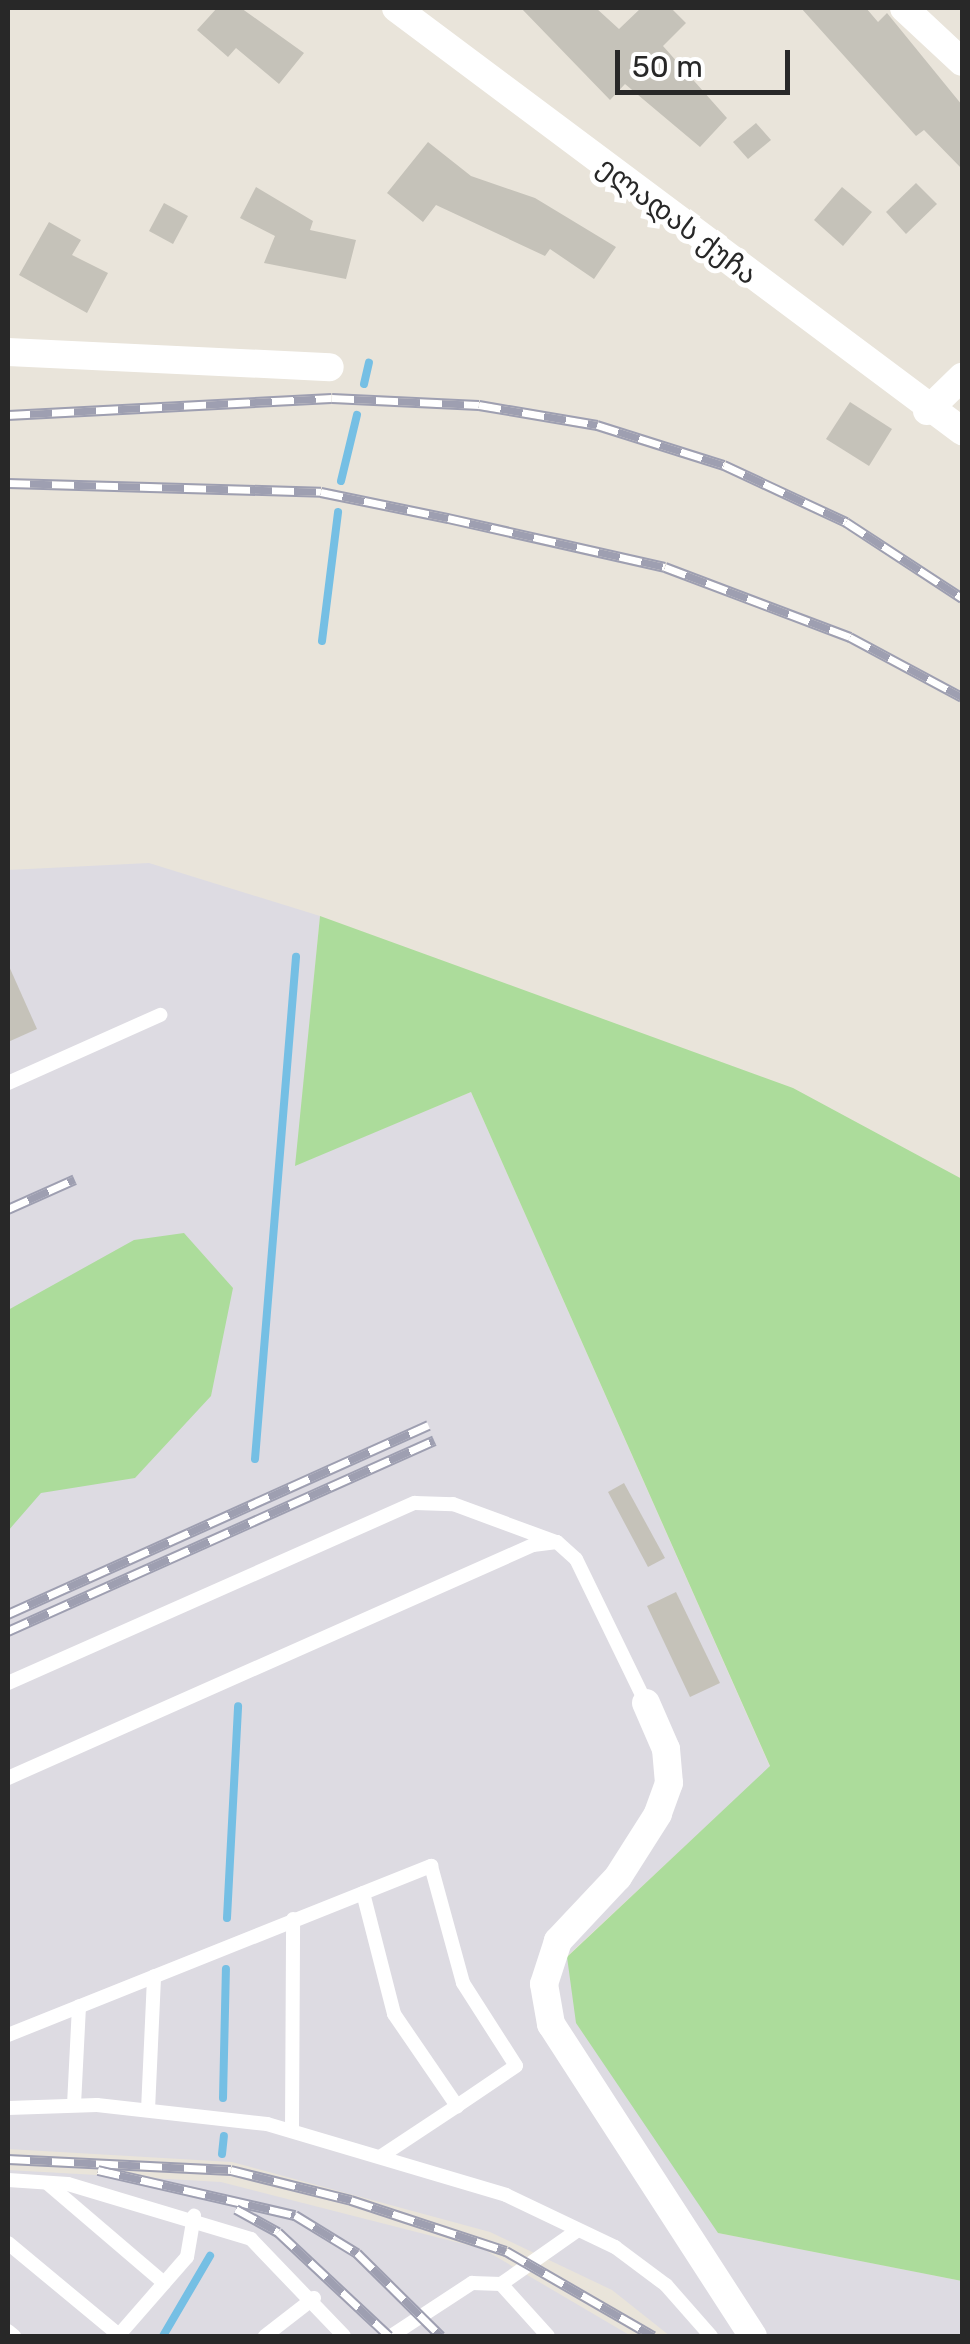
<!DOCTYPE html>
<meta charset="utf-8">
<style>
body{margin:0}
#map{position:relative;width:970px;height:2344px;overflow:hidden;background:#e9e4da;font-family:Rubik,"Noto Sans Georgian",sans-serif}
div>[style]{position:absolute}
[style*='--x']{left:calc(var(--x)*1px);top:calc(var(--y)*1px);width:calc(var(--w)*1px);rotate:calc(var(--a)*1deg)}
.industrial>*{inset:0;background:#dddbe2}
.green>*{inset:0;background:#acdc9b}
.stream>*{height:8px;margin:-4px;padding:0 4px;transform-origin:4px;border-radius:4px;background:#75bfe4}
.building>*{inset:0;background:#c5c2b9}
.service>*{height:14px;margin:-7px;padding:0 7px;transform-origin:7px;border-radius:7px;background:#fff}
.minor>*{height:28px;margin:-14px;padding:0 14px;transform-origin:14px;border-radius:14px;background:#fff}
.rail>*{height:11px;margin-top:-5.5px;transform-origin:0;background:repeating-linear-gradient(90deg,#fff 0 22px,#9e9fb1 0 44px);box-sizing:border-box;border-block:2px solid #9e9fb1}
span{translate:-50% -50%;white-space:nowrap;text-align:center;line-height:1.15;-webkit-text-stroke:10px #fff;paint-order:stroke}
.street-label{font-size:28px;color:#282828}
.frame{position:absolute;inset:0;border:10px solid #282828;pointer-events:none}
.scale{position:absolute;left:615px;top:50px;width:175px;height:45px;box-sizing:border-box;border:5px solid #282828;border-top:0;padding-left:12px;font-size:30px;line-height:35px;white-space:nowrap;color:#282828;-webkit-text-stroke:8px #fff;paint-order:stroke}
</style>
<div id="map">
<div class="industrial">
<i style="clip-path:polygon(149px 863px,320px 916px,296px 1165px,471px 1092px,770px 1767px,567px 1956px,718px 2233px,962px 2281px,962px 2336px,670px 2336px,612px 2290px,490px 2232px,232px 2162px,8px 2149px,8px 870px)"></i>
<i style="clip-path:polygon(8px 2170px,221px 2182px,483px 2249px,631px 2336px,8px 2336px)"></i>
</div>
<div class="green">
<i style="clip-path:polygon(320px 916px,793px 1088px,962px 1179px,962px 2281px,718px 2233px,576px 2023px,567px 1957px,770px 1766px,471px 1092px,295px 1166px)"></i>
<i style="clip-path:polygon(184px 1233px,233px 1288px,211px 1396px,135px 1478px,41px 1493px,8px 1531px,8px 1310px,134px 1240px)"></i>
</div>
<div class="stream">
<i style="--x:364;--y:384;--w:22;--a:-77"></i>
<i style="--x:341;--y:481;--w:68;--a:-76.4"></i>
<i style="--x:322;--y:641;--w:130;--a:-82.9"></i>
<i style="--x:255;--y:1459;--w:504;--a:-85.33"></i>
<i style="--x:227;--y:1918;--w:212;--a:-87"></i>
<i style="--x:223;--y:2098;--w:129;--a:-88.7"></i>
<i style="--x:222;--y:2154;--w:18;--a:-84"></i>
<i style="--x:163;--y:2336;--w:93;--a:-59.6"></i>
</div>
<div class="building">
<i style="clip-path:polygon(217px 8px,241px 8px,304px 53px,279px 84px,236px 48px,228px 57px,197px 30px)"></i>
<i style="clip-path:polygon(521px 8px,596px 8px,619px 29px,641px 8px,671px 8px,686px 23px,663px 46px,727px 118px,700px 147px,625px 84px,610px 100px)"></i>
<i style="clip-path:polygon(801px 8px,866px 8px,878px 22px,887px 13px,962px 105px,962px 169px,924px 130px,916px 136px)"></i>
<i style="clip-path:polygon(756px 123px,771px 140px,748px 159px,733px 142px)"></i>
<i style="clip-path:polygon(428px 142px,471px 176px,535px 198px,616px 247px,594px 279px,550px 249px,545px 256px,436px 205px,423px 222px,387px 193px)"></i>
<i style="clip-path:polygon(916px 183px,937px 204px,906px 234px,886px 212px)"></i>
<i style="clip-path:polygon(256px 187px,313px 221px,310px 230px,356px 240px,346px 279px,264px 263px,275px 236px,240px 218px)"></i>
<i style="clip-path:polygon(842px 187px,872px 212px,843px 246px,814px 220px)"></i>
<i style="clip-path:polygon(164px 203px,188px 216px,173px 244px,149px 231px)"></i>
<i style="clip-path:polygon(49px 222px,81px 240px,72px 255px,108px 273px,87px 313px,19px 275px)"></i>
<i style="clip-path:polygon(850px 402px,892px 429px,869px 466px,826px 439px)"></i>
<i style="clip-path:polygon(8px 964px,37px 1029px,8px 1042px)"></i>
<i style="clip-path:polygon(624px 1483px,665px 1558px,648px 1567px,608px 1492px)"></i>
<i style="clip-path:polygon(676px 1592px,720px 1683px,690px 1697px,647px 1606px)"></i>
</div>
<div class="service">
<i style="--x:8;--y:1083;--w:167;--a:-24.1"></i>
<i style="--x:8;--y:1683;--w:445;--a:-23.9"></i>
<i style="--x:415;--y:1503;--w:38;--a:2"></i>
<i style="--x:453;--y:1504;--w:110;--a:20.3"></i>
<i style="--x:8;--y:1778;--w:574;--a:-23.93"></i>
<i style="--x:533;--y:1545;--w:24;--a:-7"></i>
<i style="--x:557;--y:1542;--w:25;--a:42"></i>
<i style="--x:576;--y:1559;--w:160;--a:64.1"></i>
<i style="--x:363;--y:1893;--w:125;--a:75.6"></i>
<i style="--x:394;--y:2014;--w:112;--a:55.6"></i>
<i style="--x:457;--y:2106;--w:92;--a:146.5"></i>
<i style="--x:8;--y:2035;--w:456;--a:-21.8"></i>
<i style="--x:431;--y:1866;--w:121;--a:74.7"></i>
<i style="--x:463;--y:1983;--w:98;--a:57.4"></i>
<i style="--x:516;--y:2066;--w:71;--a:145.9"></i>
<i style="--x:74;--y:2105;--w:99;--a:-87.1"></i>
<i style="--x:8;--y:2108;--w:89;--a:-1.9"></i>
<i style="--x:97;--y:2105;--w:171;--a:6.4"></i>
<i style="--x:267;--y:2124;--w:249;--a:16.5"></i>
<i style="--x:506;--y:2195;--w:121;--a:25.5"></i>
<i style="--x:615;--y:2247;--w:64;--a:36.7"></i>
<i style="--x:666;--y:2285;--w:68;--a:48.6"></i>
<i style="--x:148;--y:2110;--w:134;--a:-87.4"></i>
<i style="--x:292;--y:2131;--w:212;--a:-89.7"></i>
<i style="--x:8;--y:2180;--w:60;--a:3.8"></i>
<i style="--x:68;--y:2184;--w:191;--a:16.7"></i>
<i style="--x:251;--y:2239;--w:134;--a:46.2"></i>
<i style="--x:47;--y:2183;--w:154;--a:40.5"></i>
<i style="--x:8;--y:2243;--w:144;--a:39.7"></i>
<i style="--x:501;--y:2284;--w:94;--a:-35"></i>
<i style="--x:8;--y:2331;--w:8;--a:40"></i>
<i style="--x:118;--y:2336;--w:105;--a:-48.9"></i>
<i style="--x:187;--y:2257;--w:42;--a:-80.3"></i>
<i style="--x:265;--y:2336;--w:62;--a:-37.8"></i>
<i style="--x:391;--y:2336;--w:97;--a:-33.2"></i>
<i style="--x:472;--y:2283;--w:29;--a:2"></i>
<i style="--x:501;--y:2284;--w:70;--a:47.9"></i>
</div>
<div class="minor">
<i style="--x:396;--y:8;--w:707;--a:36.77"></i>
<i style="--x:904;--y:8;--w:79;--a:43"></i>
<i style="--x:8;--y:352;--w:322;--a:2.7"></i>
<i style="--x:927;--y:411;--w:49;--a:-44.2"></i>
<i style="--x:646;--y:1703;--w:50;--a:66.5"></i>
<i style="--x:666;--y:1749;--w:34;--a:85"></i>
<i style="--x:669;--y:1783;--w:33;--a:110"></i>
<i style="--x:658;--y:1814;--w:75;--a:122.4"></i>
<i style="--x:618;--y:1877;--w:88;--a:133.2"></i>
<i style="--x:558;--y:1941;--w:45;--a:108"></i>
<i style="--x:544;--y:1984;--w:41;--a:80.1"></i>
<i style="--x:551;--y:2024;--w:372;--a:57.1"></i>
</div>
<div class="rail">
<i style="--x:8;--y:415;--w:324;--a:-3"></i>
<i style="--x:332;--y:398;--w:147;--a:2.7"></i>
<i style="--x:479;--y:405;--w:120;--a:9.6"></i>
<i style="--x:597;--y:425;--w:133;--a:17.5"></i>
<i style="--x:724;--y:465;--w:135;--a:25"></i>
<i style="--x:846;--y:522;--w:139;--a:33.2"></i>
<i style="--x:8;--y:483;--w:313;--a:1.6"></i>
<i style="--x:321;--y:492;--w:130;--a:11.6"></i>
<i style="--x:448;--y:518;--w:222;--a:12.7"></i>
<i style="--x:665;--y:567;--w:198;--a:20.7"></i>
<i style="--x:850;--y:637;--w:127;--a:28.2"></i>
<i style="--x:8;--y:1209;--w:73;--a:-24.1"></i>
<i style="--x:8;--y:1614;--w:461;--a:-24.2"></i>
<i style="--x:8;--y:1631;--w:467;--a:-24.1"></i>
<i style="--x:8;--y:2159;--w:223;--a:2.8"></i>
<i style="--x:231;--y:2170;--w:124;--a:14"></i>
<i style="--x:351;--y:2200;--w:163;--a:18.2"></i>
<i style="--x:506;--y:2251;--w:170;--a:30"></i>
<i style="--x:98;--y:2170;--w:202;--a:12.9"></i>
<i style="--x:295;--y:2215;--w:73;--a:31.5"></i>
<i style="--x:357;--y:2253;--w:118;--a:44.7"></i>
<i style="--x:236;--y:2209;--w:48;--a:28.7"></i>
<i style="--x:278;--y:2232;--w:152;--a:43.1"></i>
</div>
<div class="street-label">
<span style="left:677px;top:221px;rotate:37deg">ელადას ქუჩა</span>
</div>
<div class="frame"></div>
<div class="scale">50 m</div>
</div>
